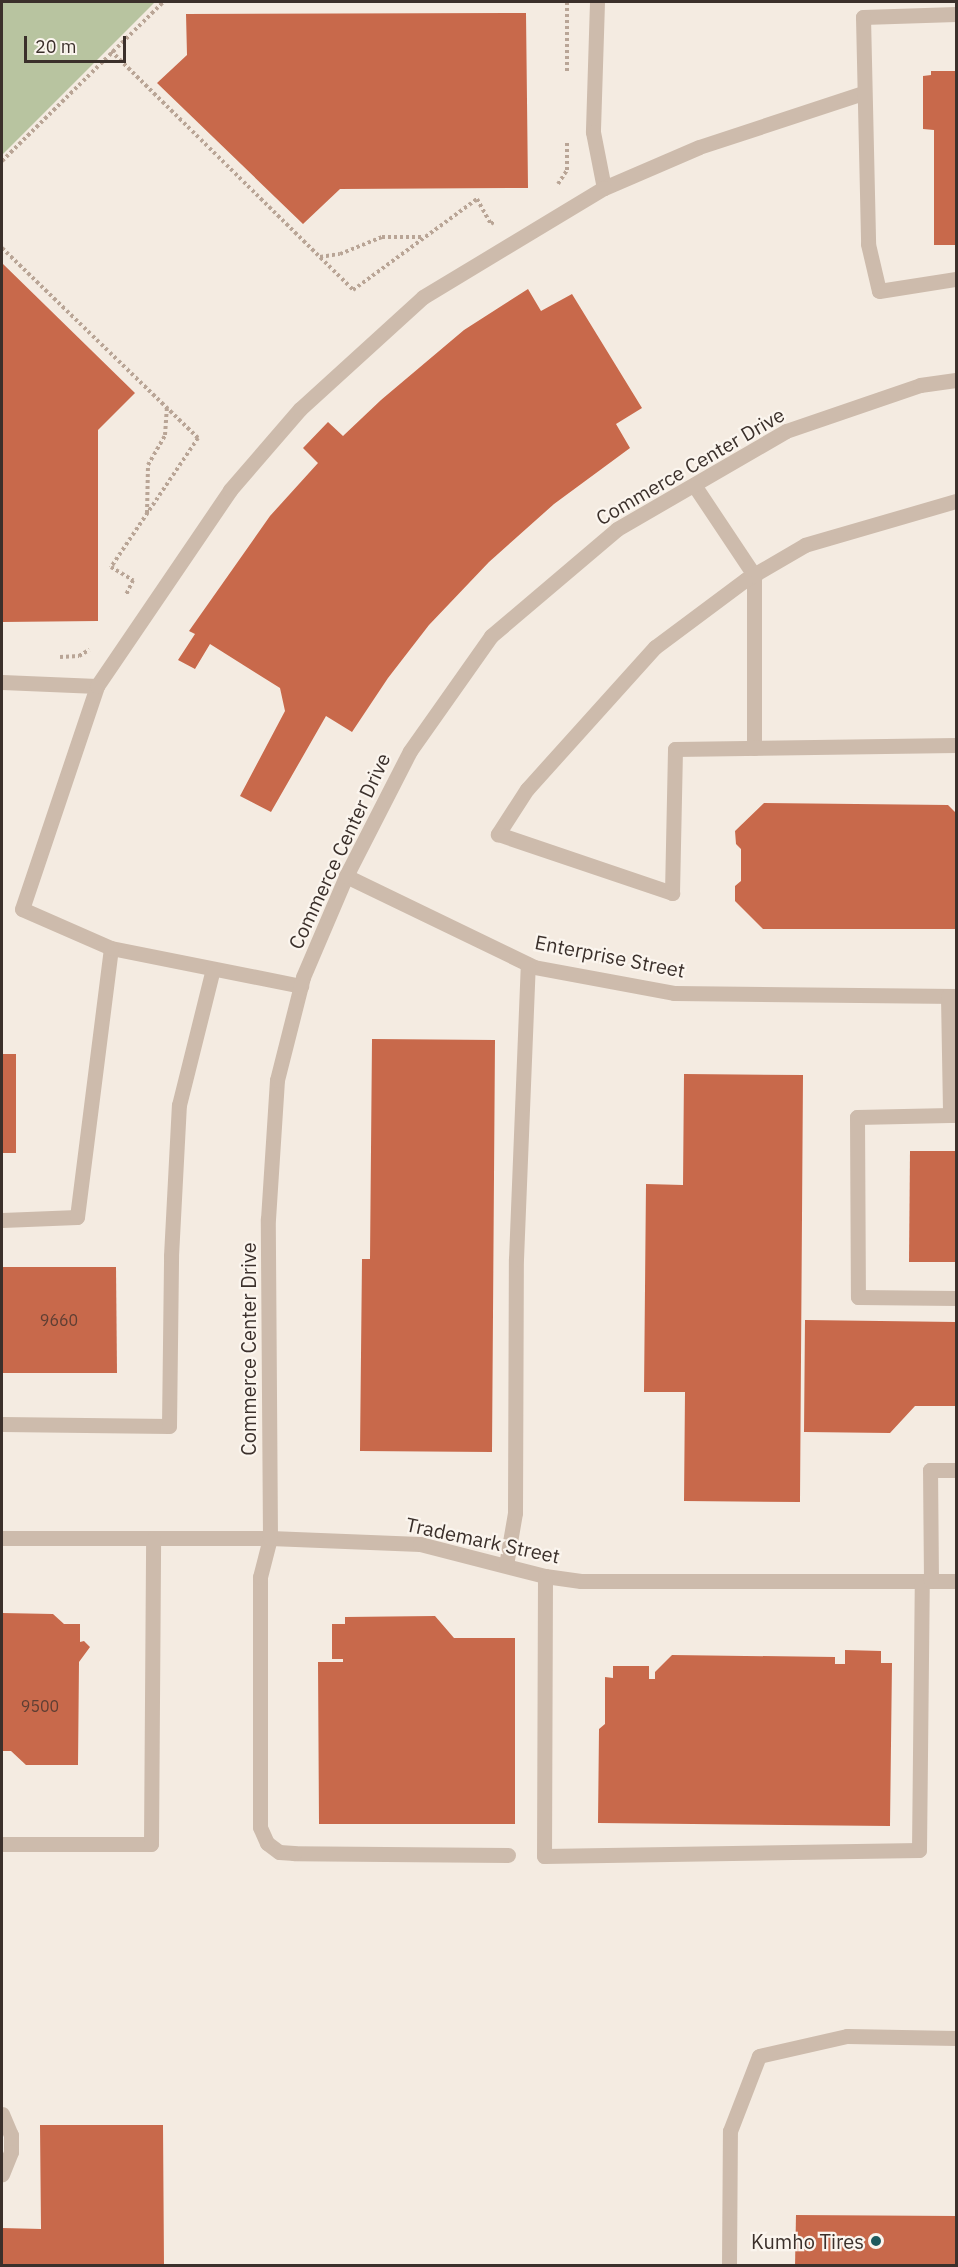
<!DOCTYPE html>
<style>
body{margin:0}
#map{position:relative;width:958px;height:2267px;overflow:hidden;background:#f4ebe1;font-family:"IBM Plex Sans",sans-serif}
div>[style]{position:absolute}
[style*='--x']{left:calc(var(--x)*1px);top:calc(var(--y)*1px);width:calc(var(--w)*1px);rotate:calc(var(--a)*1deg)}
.green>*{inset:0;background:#b8c4a0}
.building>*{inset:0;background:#c8694b}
.path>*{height:4px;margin-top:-2px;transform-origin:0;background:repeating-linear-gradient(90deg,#b9a596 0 3px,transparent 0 6px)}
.minor>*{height:15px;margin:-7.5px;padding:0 7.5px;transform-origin:7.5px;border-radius:7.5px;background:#cdbbac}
.dots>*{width:16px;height:16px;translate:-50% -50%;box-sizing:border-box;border:3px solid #fbf5ee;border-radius:50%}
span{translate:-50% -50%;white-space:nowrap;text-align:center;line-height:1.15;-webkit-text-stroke:4.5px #fbf5ee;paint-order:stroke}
.number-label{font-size:16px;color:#5e3e33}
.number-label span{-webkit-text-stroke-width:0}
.street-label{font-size:20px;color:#3b302b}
.poi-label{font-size:20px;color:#3b302b}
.right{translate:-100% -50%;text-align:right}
.frame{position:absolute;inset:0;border:3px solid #3b302b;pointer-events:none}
.scale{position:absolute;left:24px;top:36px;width:102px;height:27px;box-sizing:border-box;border:3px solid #3b302b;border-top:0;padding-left:8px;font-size:18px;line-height:21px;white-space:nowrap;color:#3b302b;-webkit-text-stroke:4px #fbf5ee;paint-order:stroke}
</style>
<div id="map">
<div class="green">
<i style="clip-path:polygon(2px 2px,155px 2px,2px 155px)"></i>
</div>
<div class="building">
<i style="clip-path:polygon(526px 13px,528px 188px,340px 189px,303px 224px,157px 83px,187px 55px,186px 14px)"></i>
<i style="clip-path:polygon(931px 71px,956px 71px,956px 245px,934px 245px,934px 130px,923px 129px,923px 76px,931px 75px)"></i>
<i style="clip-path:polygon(2px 263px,135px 393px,98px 430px,98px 621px,2px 622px)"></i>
<i style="clip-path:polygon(528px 289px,541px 311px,572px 294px,642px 408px,616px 424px,630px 448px,554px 504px,489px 562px,429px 625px,388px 678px,352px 732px,326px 716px,271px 812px,240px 796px,285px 711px,280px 688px,210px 644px,195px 669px,178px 660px,195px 634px,189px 631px,270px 516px,318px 463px,303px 448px,328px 422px,343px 436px,381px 400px,464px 330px)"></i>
<i style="clip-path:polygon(764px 803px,948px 805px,956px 813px,956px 929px,763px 929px,735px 901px,735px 886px,741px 881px,741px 849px,736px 844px,735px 831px)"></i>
<i style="clip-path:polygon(372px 1039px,495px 1040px,492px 1452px,360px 1451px,362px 1259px,370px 1259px)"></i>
<i style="clip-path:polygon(2px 1054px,16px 1054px,16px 1153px,2px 1153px)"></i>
<i style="clip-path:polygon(684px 1074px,803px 1075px,800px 1502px,684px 1501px,685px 1392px,644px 1392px,646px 1184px,683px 1185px)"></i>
<i style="clip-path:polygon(910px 1151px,956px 1151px,956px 1262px,909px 1262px)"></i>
<i style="clip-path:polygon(2px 1267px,116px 1267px,117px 1373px,2px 1373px)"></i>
<i style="clip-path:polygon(805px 1320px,956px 1322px,956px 1406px,915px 1406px,890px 1433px,804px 1432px)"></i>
<i style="clip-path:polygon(2px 1613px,53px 1614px,64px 1624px,80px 1624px,80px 1642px,84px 1641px,90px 1647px,79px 1662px,78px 1765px,26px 1765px,11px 1751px,2px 1751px)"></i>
<i style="clip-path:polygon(435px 1616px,454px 1638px,515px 1638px,515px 1824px,319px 1824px,318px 1662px,343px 1662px,343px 1659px,332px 1659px,332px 1624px,345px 1624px,345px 1617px)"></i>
<i style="clip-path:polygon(845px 1650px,881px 1651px,881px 1663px,892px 1663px,890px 1826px,598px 1823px,599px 1729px,605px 1724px,605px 1677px,613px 1678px,613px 1666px,649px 1666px,649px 1679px,655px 1679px,655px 1672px,672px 1655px,835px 1657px,835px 1664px,845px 1664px)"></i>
<i style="clip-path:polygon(40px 2125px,163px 2125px,164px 2266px,2px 2266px,2px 2228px,41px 2229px)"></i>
<i style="clip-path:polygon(796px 2215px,956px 2216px,956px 2266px,795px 2266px)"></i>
</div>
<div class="path">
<i style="--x:567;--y:2;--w:71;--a:90"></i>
<i style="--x:111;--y:51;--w:340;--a:44.6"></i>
<i style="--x:353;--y:290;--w:154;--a:-36.3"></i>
<i style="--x:477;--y:199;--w:29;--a:61"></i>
<i style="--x:491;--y:224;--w:5;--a:-37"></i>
<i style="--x:2;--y:161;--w:226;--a:-44.6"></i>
<i style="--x:558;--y:184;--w:17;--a:-57"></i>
<i style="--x:567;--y:170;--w:30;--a:-90"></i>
<i style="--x:2;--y:248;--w:273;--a:44.1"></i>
<i style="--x:198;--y:438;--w:156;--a:124"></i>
<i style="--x:111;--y:567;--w:26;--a:31"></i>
<i style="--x:133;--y:580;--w:17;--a:115"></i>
<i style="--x:320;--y:257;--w:20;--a:-9"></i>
<i style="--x:340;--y:254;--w:45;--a:-22"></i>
<i style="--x:382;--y:237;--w:41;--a:0"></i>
<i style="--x:147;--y:513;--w:48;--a:-88.8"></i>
<i style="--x:148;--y:465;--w:34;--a:-60"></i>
<i style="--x:165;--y:435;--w:27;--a:-86"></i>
<i style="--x:60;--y:657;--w:19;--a:-3"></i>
<i style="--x:79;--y:656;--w:12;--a:-31"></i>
</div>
<div class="minor">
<i style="--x:597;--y:2;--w:130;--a:91.8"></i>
<i style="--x:593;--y:132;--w:57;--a:78.9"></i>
<i style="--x:604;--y:188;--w:103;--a:-23.3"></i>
<i style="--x:699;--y:147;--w:173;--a:-18.2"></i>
<i style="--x:956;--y:14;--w:93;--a:178.2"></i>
<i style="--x:863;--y:17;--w:227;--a:88.7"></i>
<i style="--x:868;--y:244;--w:48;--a:76.8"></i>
<i style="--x:879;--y:291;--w:78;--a:-8.9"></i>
<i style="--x:694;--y:485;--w:108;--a:56.3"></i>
<i style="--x:754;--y:575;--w:173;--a:90"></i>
<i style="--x:956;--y:501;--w:157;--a:163.8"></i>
<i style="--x:805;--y:545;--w:69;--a:149.7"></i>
<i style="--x:745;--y:580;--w:112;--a:143.3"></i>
<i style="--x:655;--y:647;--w:191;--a:132"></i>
<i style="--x:527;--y:789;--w:54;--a:122.8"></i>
<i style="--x:498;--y:834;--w:184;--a:18.7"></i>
<i style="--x:672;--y:893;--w:144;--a:-88.8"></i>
<i style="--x:675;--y:749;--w:281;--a:-0.8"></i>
<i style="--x:2;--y:682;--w:95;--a:2.4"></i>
<i style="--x:346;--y:876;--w:209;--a:25.8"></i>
<i style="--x:534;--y:967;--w:142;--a:10.5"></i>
<i style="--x:674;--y:993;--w:282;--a:0.6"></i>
<i style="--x:111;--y:948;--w:194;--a:11.3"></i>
<i style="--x:948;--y:996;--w:119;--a:89"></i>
<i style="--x:950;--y:1115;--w:6;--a:0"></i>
<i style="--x:950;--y:1115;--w:93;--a:178.8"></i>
<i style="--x:857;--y:1117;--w:180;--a:89.7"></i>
<i style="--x:858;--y:1297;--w:98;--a:0.6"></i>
<i style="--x:2;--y:1220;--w:75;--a:-2.3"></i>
<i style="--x:77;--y:1217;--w:271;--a:-82.8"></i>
<i style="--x:111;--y:948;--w:97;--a:-156.3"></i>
<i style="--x:22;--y:909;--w:235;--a:-71.4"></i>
<i style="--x:97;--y:686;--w:237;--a:-55.8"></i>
<i style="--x:230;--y:490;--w:107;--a:-49.2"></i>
<i style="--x:300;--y:409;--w:166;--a:-42.3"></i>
<i style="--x:423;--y:297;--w:211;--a:-31.1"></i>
<i style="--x:2;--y:1424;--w:167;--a:0.7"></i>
<i style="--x:169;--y:1426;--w:170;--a:-89.3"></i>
<i style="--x:171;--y:1256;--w:151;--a:-87"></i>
<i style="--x:179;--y:1105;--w:140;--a:-76"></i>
<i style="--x:2;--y:1538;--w:268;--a:0"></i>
<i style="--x:270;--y:1538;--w:150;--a:2.3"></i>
<i style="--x:420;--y:1544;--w:129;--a:14.4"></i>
<i style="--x:545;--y:1576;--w:36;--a:8"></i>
<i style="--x:581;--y:1581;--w:375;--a:0"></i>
<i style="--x:506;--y:1565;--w:53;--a:-80.2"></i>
<i style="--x:515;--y:1513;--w:254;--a:-89.8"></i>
<i style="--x:516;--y:1259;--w:295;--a:-87.7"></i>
<i style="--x:545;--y:1576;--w:280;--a:90.2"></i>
<i style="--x:544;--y:1856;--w:375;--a:-0.9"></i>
<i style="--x:919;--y:1850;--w:269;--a:-89.4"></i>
<i style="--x:931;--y:1581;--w:111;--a:-90.5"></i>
<i style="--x:930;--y:1470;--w:26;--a:0"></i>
<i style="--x:2;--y:1844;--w:149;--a:0"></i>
<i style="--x:151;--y:1844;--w:305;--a:-89.6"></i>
<i style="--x:508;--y:1855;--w:214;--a:-179.5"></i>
<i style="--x:294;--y:1853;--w:15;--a:-176"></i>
<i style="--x:279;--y:1852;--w:15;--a:-143"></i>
<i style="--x:267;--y:1843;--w:17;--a:-114"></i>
<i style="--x:260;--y:1827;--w:250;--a:-90"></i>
<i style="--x:260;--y:1577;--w:40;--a:-75.6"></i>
<i style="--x:270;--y:1538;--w:319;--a:-90.4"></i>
<i style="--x:268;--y:1219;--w:139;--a:-86.3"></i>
<i style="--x:277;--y:1080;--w:106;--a:-75.8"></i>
<i style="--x:303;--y:977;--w:110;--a:-66.9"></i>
<i style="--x:346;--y:876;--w:140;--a:-62.9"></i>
<i style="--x:410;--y:751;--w:141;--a:-54.8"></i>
<i style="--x:491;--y:636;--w:165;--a:-40.3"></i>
<i style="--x:617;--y:529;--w:195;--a:-30.1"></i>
<i style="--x:786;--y:431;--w:142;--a:-18.9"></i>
<i style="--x:920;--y:385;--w:36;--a:-8"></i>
<i style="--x:2;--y:2114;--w:23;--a:67"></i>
<i style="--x:11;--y:2135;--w:17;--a:90"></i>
<i style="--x:11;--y:2152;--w:24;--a:112"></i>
<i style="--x:729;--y:2266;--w:135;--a:-89.6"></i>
<i style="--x:730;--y:2131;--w:80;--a:-68.9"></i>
<i style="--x:759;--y:2056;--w:90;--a:-12.8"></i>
<i style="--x:847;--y:2036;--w:109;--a:1.1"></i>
</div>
<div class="dots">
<i style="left:876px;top:2241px;background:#1f5a5e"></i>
</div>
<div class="number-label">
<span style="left:59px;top:1320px">9660</span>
<span style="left:40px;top:1706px">9500</span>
</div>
<div class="street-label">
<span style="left:690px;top:466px;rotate:-30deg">Commerce Center Drive</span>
<span style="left:339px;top:851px;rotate:-65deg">Commerce Center Drive</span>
<span style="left:610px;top:956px;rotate:11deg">Enterprise Street</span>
<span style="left:248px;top:1349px;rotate:-90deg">Commerce Center Drive</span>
<span style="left:483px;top:1540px;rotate:12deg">Trademark Street</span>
</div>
<div class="poi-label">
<span class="right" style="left:864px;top:2241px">Kumho Tires</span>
</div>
<div class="frame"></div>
<div class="scale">20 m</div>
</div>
